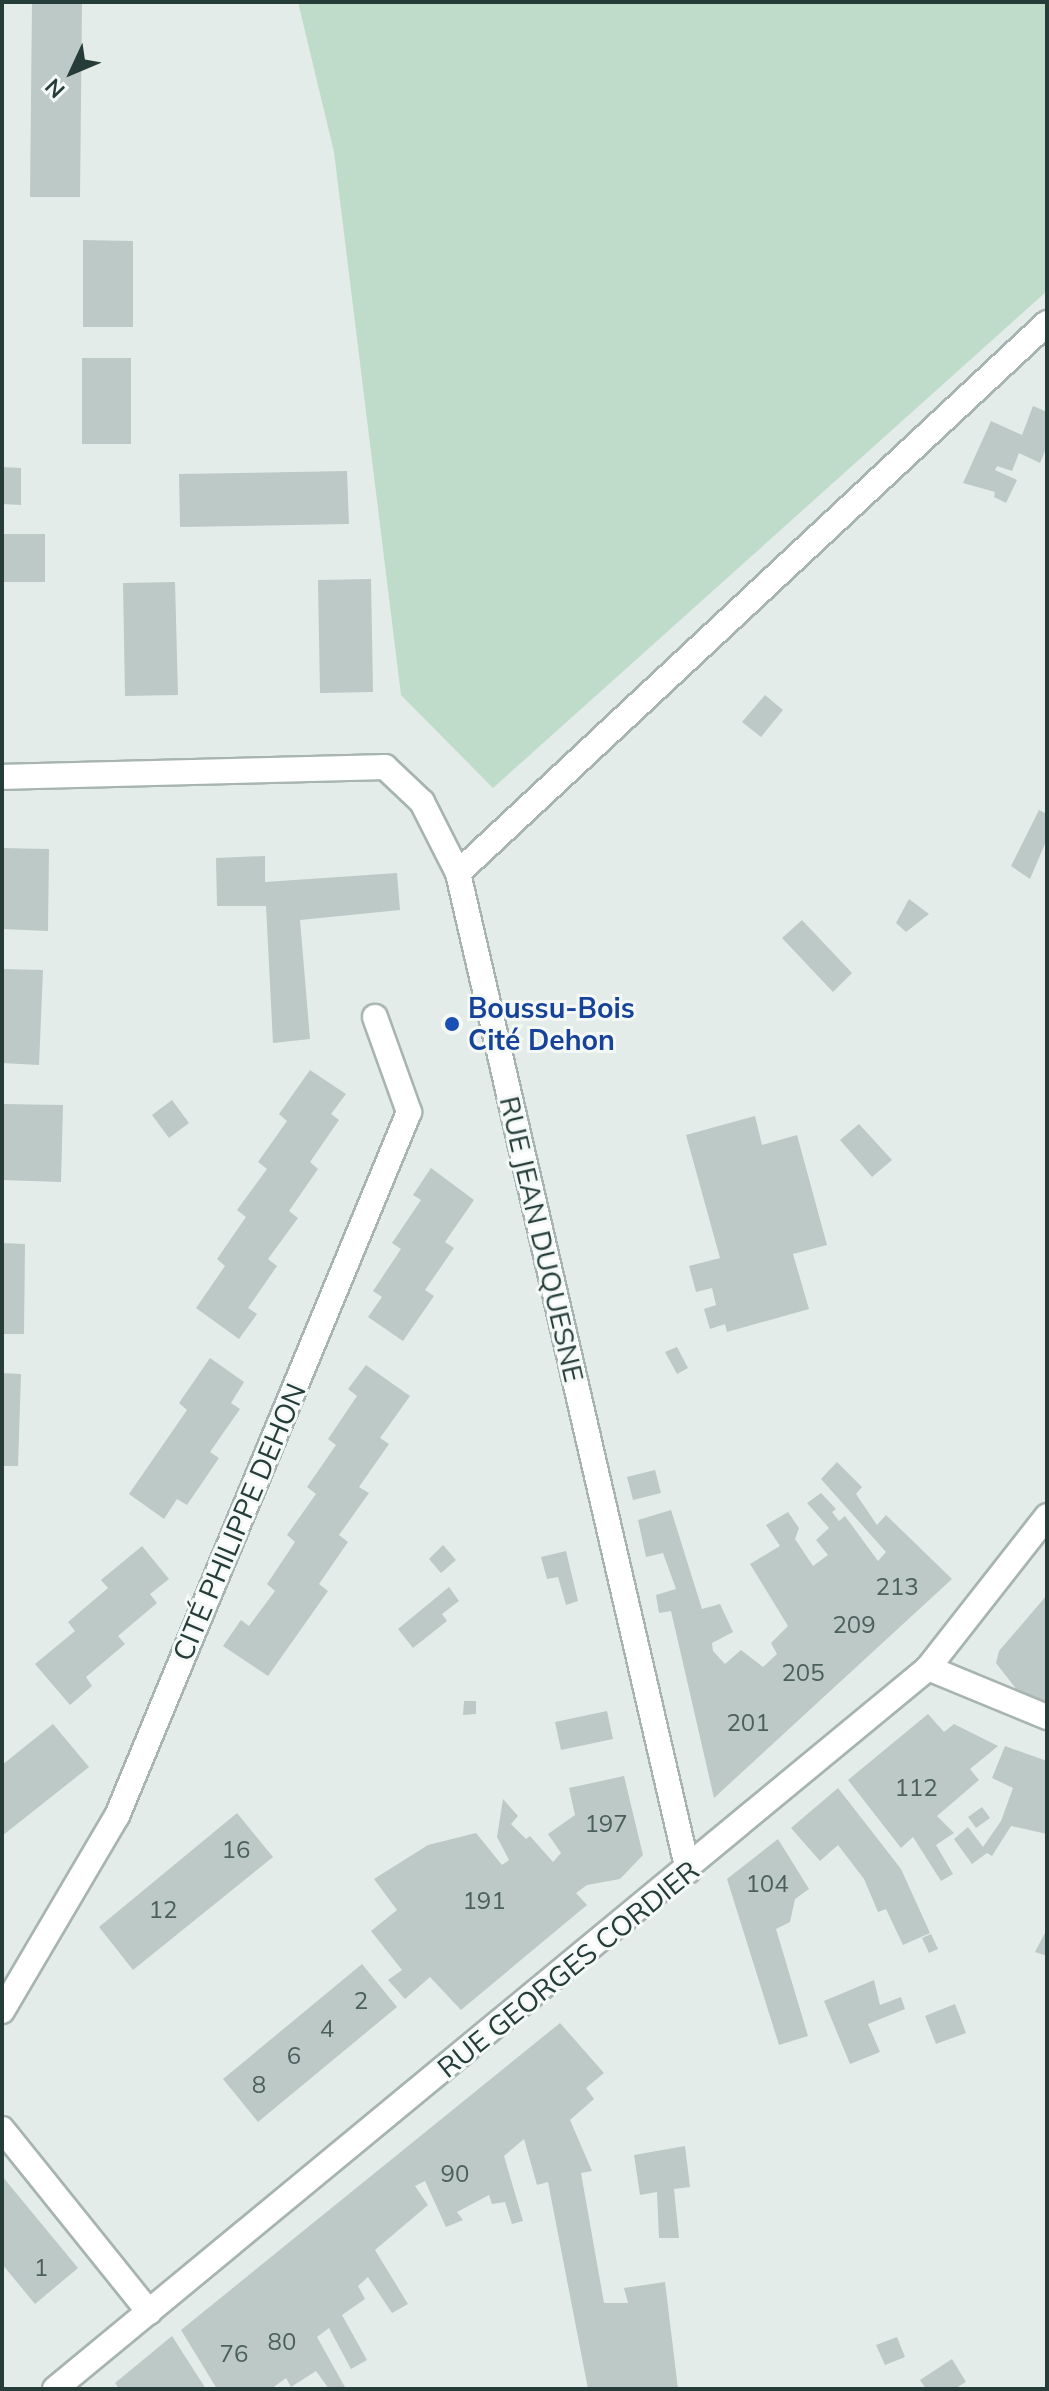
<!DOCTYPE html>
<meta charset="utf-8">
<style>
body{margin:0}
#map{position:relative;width:1049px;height:2391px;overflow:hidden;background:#e4ece9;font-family:Mulish,sans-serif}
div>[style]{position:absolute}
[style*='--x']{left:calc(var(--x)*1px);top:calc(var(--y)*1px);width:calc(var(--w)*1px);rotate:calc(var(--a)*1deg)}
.green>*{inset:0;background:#bfdbca}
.building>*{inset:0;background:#bcc9c6}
.roads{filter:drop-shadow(2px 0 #a7b4b1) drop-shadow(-2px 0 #a7b4b1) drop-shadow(0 2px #a7b4b1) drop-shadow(0 -2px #a7b4b1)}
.street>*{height:24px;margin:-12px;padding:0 12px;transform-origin:12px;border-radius:12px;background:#fff}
.secondary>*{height:24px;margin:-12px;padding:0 12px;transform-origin:12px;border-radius:12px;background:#fff}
.dots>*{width:22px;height:22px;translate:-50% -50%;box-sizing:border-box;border:4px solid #f4f9f7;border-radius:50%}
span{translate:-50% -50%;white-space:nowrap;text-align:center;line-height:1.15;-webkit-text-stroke:6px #f4f9f7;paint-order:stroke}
.number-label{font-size:24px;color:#4b5f5c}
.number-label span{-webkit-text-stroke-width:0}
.transit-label{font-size:28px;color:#164399;font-weight:700}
.left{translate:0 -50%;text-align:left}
.street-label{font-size:28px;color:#253c39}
.frame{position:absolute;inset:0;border:4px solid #253c39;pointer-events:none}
.north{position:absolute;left:32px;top:32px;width:80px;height:80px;-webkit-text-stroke:6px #f4f9f7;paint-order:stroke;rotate:226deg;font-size:22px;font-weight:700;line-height:32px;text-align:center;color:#253c39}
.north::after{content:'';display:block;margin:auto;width:28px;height:36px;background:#253c39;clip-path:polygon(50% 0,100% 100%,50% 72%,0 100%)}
</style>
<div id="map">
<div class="green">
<i style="clip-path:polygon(298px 2px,1047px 2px,1047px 291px,493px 788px,401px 695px,334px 152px)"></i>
</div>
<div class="building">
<i style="clip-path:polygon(32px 2px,82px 2px,80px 197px,30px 197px)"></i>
<i style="clip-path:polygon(83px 240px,133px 241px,133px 327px,83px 327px)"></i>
<i style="clip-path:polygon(82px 358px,131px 358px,131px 444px,82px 444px)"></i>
<i style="clip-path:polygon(1033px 406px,1047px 412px,1047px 446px,1040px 463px,1019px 453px,1012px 471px,997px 466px,995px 470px,1017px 480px,1006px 503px,994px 497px,995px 492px,963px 483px,991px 421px,1022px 435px)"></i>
<i style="clip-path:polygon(2px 467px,21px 468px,21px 505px,2px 504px)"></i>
<i style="clip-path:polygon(347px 471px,349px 524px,180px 527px,179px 474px)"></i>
<i style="clip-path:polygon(2px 534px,45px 534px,45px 582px,2px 582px)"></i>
<i style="clip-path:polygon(371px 579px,373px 692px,320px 693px,318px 580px)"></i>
<i style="clip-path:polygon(175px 582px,178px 695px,125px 696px,123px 583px)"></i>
<i style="clip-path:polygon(765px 695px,783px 710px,761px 737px,742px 722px)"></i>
<i style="clip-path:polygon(1039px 810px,1047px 814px,1047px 839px,1030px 879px,1011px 866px)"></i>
<i style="clip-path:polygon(2px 848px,49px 849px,48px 931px,2px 929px)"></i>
<i style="clip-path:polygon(265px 856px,265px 882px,397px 873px,400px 910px,300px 920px,310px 1039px,273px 1043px,266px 906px,217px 906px,216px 858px)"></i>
<i style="clip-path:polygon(909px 899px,929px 914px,906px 932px,896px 923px)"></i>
<i style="clip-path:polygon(802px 920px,852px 973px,833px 992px,782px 938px)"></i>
<i style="clip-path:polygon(2px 969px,43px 970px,39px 1065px,2px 1063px)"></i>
<i style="clip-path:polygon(310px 1070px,346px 1094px,331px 1114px,339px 1120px,310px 1162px,318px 1169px,289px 1211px,298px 1218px,268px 1259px,277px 1266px,248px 1308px,257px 1314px,239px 1339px,196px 1308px,225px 1266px,217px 1259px,246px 1217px,237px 1210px,267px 1169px,258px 1162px,287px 1121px,279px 1114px)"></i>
<i style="clip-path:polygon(172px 1100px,189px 1123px,169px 1138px,152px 1115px)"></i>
<i style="clip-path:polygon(2px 1104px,63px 1105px,61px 1182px,2px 1180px)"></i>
<i style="clip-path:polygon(755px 1116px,762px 1145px,797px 1135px,827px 1245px,793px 1254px,809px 1309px,727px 1332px,725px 1324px,710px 1329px,704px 1309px,716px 1305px,712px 1288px,696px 1292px,689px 1266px,720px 1258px,686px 1135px)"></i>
<i style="clip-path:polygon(859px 1124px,892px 1160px,872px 1177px,840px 1140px)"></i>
<i style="clip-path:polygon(431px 1168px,474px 1200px,445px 1242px,454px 1248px,425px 1290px,434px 1296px,403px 1341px,368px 1317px,382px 1297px,373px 1291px,401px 1249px,392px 1243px,421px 1200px,413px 1195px)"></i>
<i style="clip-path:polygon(2px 1243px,25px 1244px,24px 1334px,2px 1334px)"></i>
<i style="clip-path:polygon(677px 1347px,688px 1368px,677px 1374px,665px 1352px)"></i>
<i style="clip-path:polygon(210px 1358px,244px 1382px,231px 1403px,240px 1409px,210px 1452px,219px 1458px,187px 1505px,177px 1499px,164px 1519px,129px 1494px,187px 1410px,179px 1403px)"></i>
<i style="clip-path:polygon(366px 1365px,410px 1396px,380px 1438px,389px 1444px,359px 1487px,369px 1493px,339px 1535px,348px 1542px,319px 1584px,328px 1591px,268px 1676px,223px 1646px,241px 1620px,249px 1626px,275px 1591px,267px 1584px,295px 1542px,287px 1535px,316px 1494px,307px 1487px,336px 1445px,328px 1439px,357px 1396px,348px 1389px)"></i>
<i style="clip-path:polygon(2px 1373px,21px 1374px,18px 1466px,2px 1466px)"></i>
<i style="clip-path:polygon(837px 1462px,862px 1487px,856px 1494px,877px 1525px,886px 1515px,952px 1579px,714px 1798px,671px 1611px,659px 1613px,656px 1595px,676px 1589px,663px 1553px,646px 1557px,638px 1520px,671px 1510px,702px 1609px,720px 1604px,733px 1632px,712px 1643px,713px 1651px,725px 1664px,741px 1650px,763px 1667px,777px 1654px,771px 1643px,788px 1626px,750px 1564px,780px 1546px,766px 1525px,788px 1512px,799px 1528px,795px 1539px,813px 1566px,828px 1555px,816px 1540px,829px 1528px,807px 1503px,821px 1493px,836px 1509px,832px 1512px,839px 1521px,845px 1516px,878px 1561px,886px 1552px,821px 1479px)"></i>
<i style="clip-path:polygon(655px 1470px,661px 1493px,633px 1500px,627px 1477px)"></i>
<i style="clip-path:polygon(443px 1545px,456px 1560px,441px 1573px,429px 1559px)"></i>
<i style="clip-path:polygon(142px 1546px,169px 1579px,150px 1594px,157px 1603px,118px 1636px,125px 1644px,86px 1677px,92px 1686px,70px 1705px,35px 1664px,75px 1631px,68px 1622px,108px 1588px,101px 1580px)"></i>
<i style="clip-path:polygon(566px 1551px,578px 1601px,566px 1605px,558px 1577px,547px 1579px,541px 1557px)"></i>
<i style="clip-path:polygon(449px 1587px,459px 1601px,442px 1614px,447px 1621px,413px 1648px,398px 1629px)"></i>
<i style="clip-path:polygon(1047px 1595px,1047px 1704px,1017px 1690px,996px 1663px,999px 1651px)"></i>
<i style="clip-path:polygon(464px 1701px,476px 1701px,476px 1714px,463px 1715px)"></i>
<i style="clip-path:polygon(607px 1711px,613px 1739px,561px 1750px,555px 1722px)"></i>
<i style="clip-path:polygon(928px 1714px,944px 1732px,954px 1724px,998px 1746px,970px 1769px,979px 1780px,937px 1816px,954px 1833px,936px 1845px,953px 1874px,941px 1881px,913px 1837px,901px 1848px,848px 1780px)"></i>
<i style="clip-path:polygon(53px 1724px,89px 1767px,2px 1836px,2px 1765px)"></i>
<i style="clip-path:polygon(1005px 1746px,1047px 1761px,1047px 1834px,1011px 1826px,992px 1856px,987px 1853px,972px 1864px,954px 1839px,968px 1827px,983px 1847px,1001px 1821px,1013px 1788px,992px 1778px)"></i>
<i style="clip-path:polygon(624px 1776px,643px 1855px,620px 1879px,587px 1885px,576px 1893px,587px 1905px,461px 2010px,430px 1977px,405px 1999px,388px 1980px,402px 1970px,371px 1931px,397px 1910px,374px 1879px,428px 1845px,476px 1833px,502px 1865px,509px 1860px,497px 1837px,503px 1799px,518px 1816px,511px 1824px,526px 1839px,530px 1836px,553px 1862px,561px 1853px,548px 1834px,575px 1815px,569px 1788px)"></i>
<i style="clip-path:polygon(838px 1788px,901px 1869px,930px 1933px,903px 1945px,886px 1909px,878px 1912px,864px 1879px,838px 1845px,820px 1861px,791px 1828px)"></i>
<i style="clip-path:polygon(982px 1807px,990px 1818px,976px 1828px,968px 1817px)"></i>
<i style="clip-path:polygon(237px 1813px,273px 1857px,133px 1970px,99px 1927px)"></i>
<i style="clip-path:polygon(778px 1839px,809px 1889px,795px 1899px,790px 1922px,776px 1929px,808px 2036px,779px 2045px,727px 1879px)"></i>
<i style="clip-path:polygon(1047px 1929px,1047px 1956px,1035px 1952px)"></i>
<i style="clip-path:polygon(931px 1934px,938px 1949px,929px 1953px,922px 1938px)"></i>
<i style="clip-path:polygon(362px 1964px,397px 2007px,258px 2122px,223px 2079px)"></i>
<i style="clip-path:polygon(874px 1980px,880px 2005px,901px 1997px,905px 2009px,868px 2024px,880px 2052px,850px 2064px,824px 2001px)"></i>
<i style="clip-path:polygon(955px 2004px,966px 2033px,936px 2044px,925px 2016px)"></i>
<i style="clip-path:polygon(560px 2023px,604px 2073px,586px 2088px,594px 2099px,570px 2120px,592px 2171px,581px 2173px,604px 2303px,628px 2303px,624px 2288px,665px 2282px,678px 2389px,588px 2389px,548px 2182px,537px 2185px,524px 2139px,504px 2156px,523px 2221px,512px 2224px,505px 2202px,492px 2204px,489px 2195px,457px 2212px,463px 2220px,446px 2227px,425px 2181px,415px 2186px,428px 2205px,375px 2250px,408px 2304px,392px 2313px,368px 2277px,358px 2286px,365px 2299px,342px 2315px,367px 2360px,351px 2369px,329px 2328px,317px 2337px,346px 2389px,329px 2389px,316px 2371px,291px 2387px,286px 2378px,271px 2389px,217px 2389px,181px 2330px)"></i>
<i style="clip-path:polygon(685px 2146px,690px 2187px,674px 2189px,679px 2238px,659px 2238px,657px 2192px,640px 2195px,634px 2155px)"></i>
<i style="clip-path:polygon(2px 2176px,78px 2268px,35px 2304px,2px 2264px)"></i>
<i style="clip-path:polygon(172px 2336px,206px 2389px,119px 2389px,115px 2383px)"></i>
<i style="clip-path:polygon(897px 2337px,905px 2357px,885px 2365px,876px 2345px)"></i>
<i style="clip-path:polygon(952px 2359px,966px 2382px,954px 2389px,926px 2389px,920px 2380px)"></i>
</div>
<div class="roads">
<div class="street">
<i style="--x:2;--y:777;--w:383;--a:-1.5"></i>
<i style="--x:385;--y:767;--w:51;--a:43.4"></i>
<i style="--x:422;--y:802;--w:80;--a:63.1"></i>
<i style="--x:458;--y:873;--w:1024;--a:77.02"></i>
<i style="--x:458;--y:873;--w:806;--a:-43.04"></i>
<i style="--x:928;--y:1668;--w:129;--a:22.4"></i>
<i style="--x:2;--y:2011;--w:226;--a:-59.5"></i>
<i style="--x:117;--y:1816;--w:762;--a:-67.47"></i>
<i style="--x:409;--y:1112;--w:101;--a:-109.7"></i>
<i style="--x:2;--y:2129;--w:235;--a:51.2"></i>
</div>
<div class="secondary">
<i style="--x:55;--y:2389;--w:1132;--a:-39.55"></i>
<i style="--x:928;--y:1668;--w:193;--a:-51.9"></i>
</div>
</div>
<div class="dots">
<i style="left:452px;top:1024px;background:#1a4fb4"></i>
</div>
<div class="number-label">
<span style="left:897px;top:1587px">213</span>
<span style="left:854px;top:1625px">209</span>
<span style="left:803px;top:1673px">205</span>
<span style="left:748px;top:1723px">201</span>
<span style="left:916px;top:1788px">112</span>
<span style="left:606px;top:1824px">197</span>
<span style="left:236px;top:1850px">16</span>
<span style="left:767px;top:1884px">104</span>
<span style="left:484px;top:1901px">191</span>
<span style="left:163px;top:1910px">12</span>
<span style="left:361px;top:2001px">2</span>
<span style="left:327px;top:2029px">4</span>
<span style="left:294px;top:2056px">6</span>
<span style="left:259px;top:2085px">8</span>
<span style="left:455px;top:2174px">90</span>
<span style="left:41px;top:2268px">1</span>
<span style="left:282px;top:2342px">80</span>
<span style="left:234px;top:2354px">76</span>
</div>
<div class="transit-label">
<span class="left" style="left:468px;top:1024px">Boussu-Bois<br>Cité Dehon</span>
</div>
<div class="street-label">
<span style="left:542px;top:1239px;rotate:77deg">RUE JEAN DUQUESNE</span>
<span style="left:239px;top:1522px;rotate:-67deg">CITÉ PHILIPPE DEHON</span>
<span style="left:568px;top:1969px;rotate:-39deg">RUE GEORGES CORDIER</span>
</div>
<div class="frame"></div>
<div class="north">N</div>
</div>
